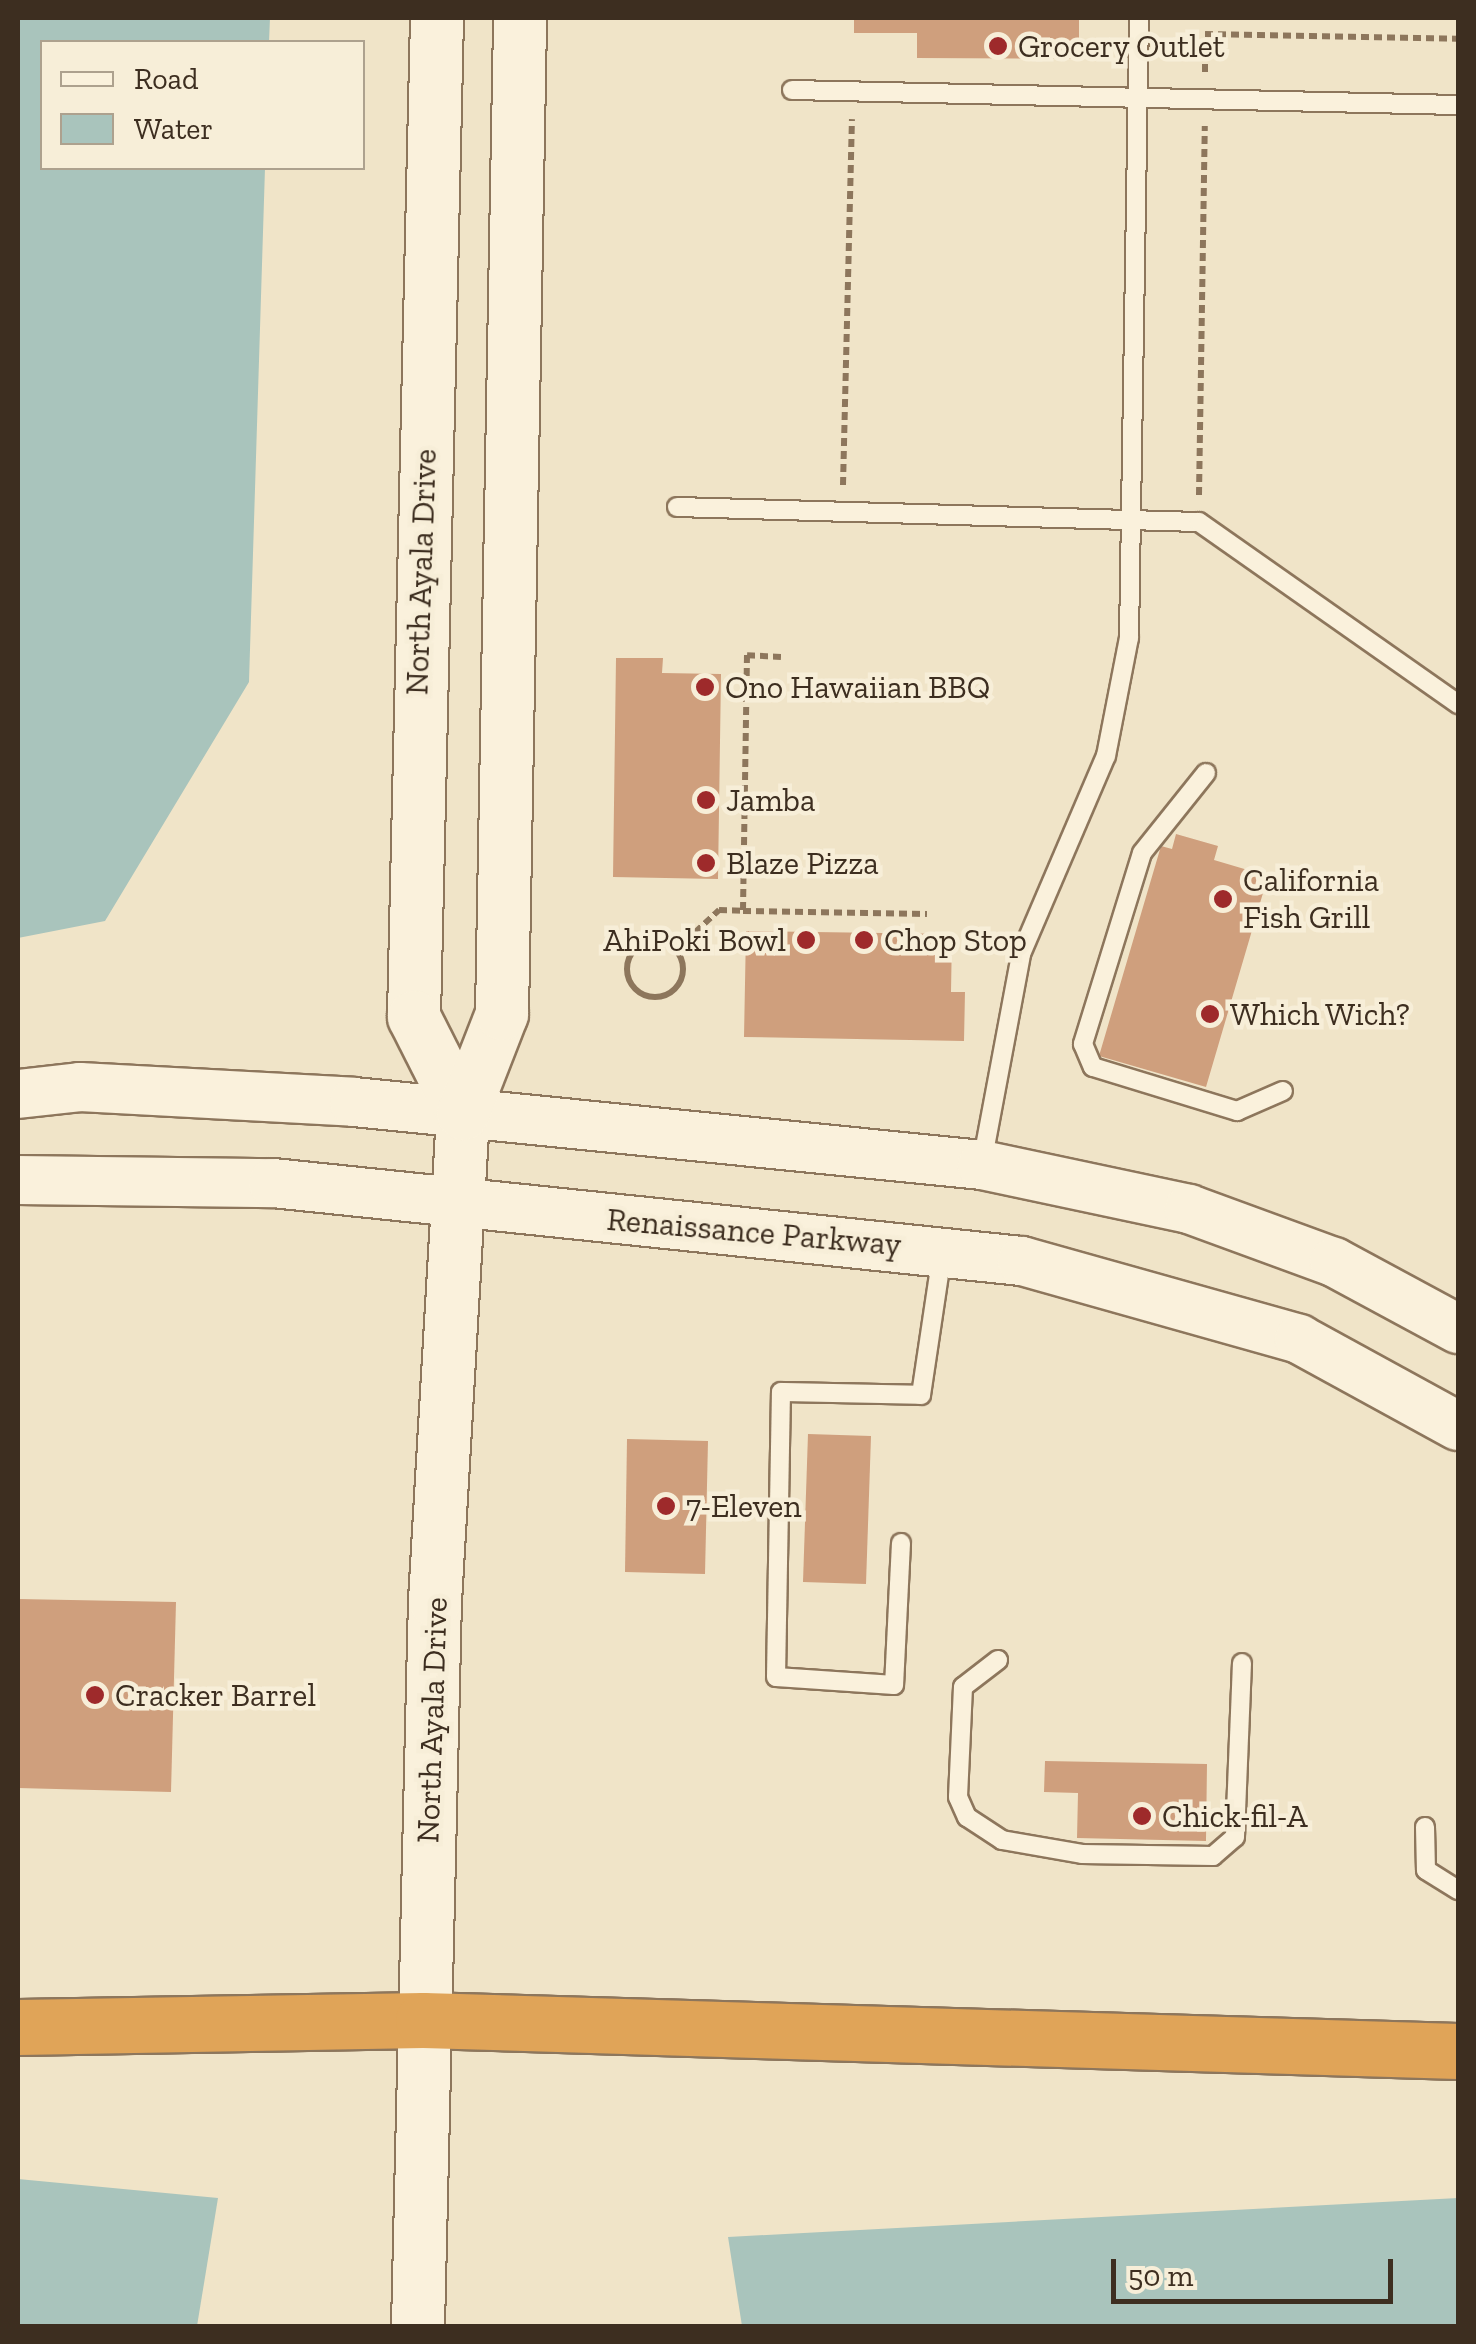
<!DOCTYPE html>
<style>
body{margin:0}
#map{position:relative;width:1476px;height:2344px;overflow:hidden;background:#f0e4c8;font-family:"Zilla Slab",serif}
div>[style]{position:absolute}
[style*='--x']{left:calc(var(--x)*1px);top:calc(var(--y)*1px);width:calc(var(--w)*1px);rotate:calc(var(--a)*1deg)}
.water>*{inset:0;background:#a9c4bc}
.building>*{inset:0;background:#cf9f7d}
.path>*{height:6px;margin-top:-3px;transform-origin:0;background:repeating-linear-gradient(90deg,#8d765c 0 8px,transparent 0 13px)}
.path>.ring{margin:-3px;padding:0;box-sizing:content-box;background:none;border:6px solid #8d765c;border-radius:50%}
.roads{filter:drop-shadow(2px 0 #8d765c) drop-shadow(-2px 0 #8d765c) drop-shadow(0 2px #8d765c) drop-shadow(0 -2px #8d765c)}
.service>*{height:18px;margin:-9px;padding:0 9px;transform-origin:9px;border-radius:9px;background:#faf1dc}
.tertiary>*{height:48px;margin:-24px;padding:0 24px;transform-origin:24px;border-radius:24px;background:#faf1dc}
.secondary>*{height:52px;margin:-26px;padding:0 26px;transform-origin:26px;border-radius:26px;background:#faf1dc}
.motorway>*{height:55px;margin:-27.5px;padding:0 27.5px;transform-origin:27.5px;border-radius:27.5px;background:#e0a458}
.dots>*{width:28px;height:28px;translate:-50% -50%;box-sizing:border-box;border:5px solid #f7eed8;border-radius:50%}
span{translate:-50% -50%;white-space:nowrap;text-align:center;line-height:1.15;-webkit-text-stroke:9px #f7eed8;paint-order:stroke}
.poi-label{font-size:32px;color:#3d2e20}
.left{translate:0 -50%;text-align:left}
.right{translate:-100% -50%;text-align:right}
.street-label{font-size:32px;color:#3d2e20}
.frame{position:absolute;inset:0;border:20px solid #3d2e20;pointer-events:none}
.legend{position:absolute;left:40px;top:40px;width:325px;height:130px;box-sizing:border-box;background:#f7eed8;border:2px solid #ada18e;margin:0;padding:12px 18px;list-style:none;font-size:30px;color:#3d2e20}
.legend li{display:flex;align-items:center;gap:20px;height:50px}
.legend b{width:50px;border:2px solid #ada18e}
.scale{position:absolute;left:1111px;top:2259px;width:282px;height:45px;box-sizing:border-box;border:5px solid #3d2e20;border-top:0;padding-left:12px;font-size:30px;line-height:35px;white-space:nowrap;color:#3d2e20;-webkit-text-stroke:8px #f7eed8;paint-order:stroke}
</style>
<div id="map">
<div class="water">
<i style="clip-path:polygon(18px 18px,270px 18px,269px 42px,42px 42px,42px 168px,265px 168px,249px 682px,105px 921px,18px 938px)"></i>
<i style="clip-path:polygon(18px 2179px,218px 2198px,197px 2326px,18px 2326px)"></i>
<i style="clip-path:polygon(1458px 2198px,1458px 2326px,742px 2326px,728px 2237px)"></i>
</div>
<div class="building">
<i style="clip-path:polygon(854px 18px,1079px 18px,1079px 59px,917px 58px,917px 33px,854px 33px)"></i>
<i style="clip-path:polygon(616px 658px,663px 658px,662px 673px,721px 674px,718px 879px,613px 877px)"></i>
<i style="clip-path:polygon(1176px 834px,1218px 846px,1214px 860px,1268px 876px,1206px 1087px,1099px 1056px,1161px 846px,1172px 849px)"></i>
<i style="clip-path:polygon(746px 931px,952px 934px,951px 992px,965px 992px,964px 1041px,744px 1037px)"></i>
<i style="clip-path:polygon(808px 1434px,871px 1436px,866px 1584px,803px 1582px)"></i>
<i style="clip-path:polygon(627px 1439px,708px 1441px,705px 1574px,625px 1572px)"></i>
<i style="clip-path:polygon(18px 1599px,176px 1602px,171px 1792px,18px 1788px)"></i>
<i style="clip-path:polygon(1045px 1761px,1207px 1764px,1206px 1841px,1077px 1838px,1078px 1793px,1044px 1792px)"></i>
</div>
<div class="path">
<i style="--x:1205;--y:72;--w:38;--a:-90"></i>
<i style="--x:1205;--y:34;--w:253;--a:1.1"></i>
<i style="--x:843;--y:485;--w:366;--a:-88.6"></i>
<i style="--x:1199;--y:495;--w:369;--a:-89.1"></i>
<i style="--x:781;--y:657;--w:34;--a:-177"></i>
<i style="--x:747;--y:655;--w:256;--a:90.9"></i>
<i style="--x:743;--y:911;--w:184;--a:0.9"></i>
<i class="ring" style="left:627px;top:941px;width:50px;height:50px"></i>
<i style="--x:676;--y:950;--w:59;--a:-42.9"></i>
<i style="--x:719;--y:910;--w:24;--a:2"></i>
</div>
<div class="roads">
<div class="service">
<i style="--x:792;--y:90;--w:666;--a:1.29"></i>
<i style="--x:677;--y:507;--w:522;--a:1.65"></i>
<i style="--x:1199;--y:522;--w:317;--a:35.1"></i>
<i style="--x:1206;--y:773;--w:102;--a:128.7"></i>
<i style="--x:1142;--y:853;--w:200;--a:107.2"></i>
<i style="--x:1083;--y:1044;--w:25;--a:67"></i>
<i style="--x:1093;--y:1067;--w:151;--a:17"></i>
<i style="--x:1237;--y:1111;--w:50;--a:-23.5"></i>
<i style="--x:982;--y:1163;--w:213;--a:-79.4"></i>
<i style="--x:1021;--y:954;--w:215;--a:-66.8"></i>
<i style="--x:1106;--y:756;--w:120;--a:-79"></i>
<i style="--x:1129;--y:638;--w:620;--a:-89.08"></i>
<i style="--x:901;--y:1543;--w:142;--a:92.8"></i>
<i style="--x:894;--y:1685;--w:118;--a:-176.1"></i>
<i style="--x:776;--y:1677;--w:285;--a:-89"></i>
<i style="--x:781;--y:1392;--w:140;--a:1.2"></i>
<i style="--x:921;--y:1395;--w:143;--a:-81.5"></i>
<i style="--x:998;--y:1660;--w:44;--a:142.4"></i>
<i style="--x:963;--y:1687;--w:110;--a:92.6"></i>
<i style="--x:958;--y:1797;--w:22;--a:66"></i>
<i style="--x:967;--y:1817;--w:42;--a:33.3"></i>
<i style="--x:1002;--y:1840;--w:81;--a:9.9"></i>
<i style="--x:1082;--y:1854;--w:131;--a:0.9"></i>
<i style="--x:1213;--y:1856;--w:29;--a:-41"></i>
<i style="--x:1235;--y:1837;--w:174;--a:-87.7"></i>
<i style="--x:1425;--y:1827;--w:43;--a:88.7"></i>
<i style="--x:1426;--y:1870;--w:38;--a:32"></i>
</div>
<div class="tertiary">
<i style="--x:18;--y:1094;--w:62;--a:-6.4"></i>
<i style="--x:80;--y:1087;--w:274;--a:3.1"></i>
<i style="--x:354;--y:1102;--w:631;--a:5.73"></i>
<i style="--x:982;--y:1165;--w:212;--a:12"></i>
<i style="--x:1189;--y:1209;--w:154;--a:20.1"></i>
<i style="--x:1334;--y:1262;--w:141;--a:28.4"></i>
<i style="--x:18;--y:1180;--w:255;--a:0.7"></i>
<i style="--x:273;--y:1183;--w:753;--a:5.95"></i>
<i style="--x:1022;--y:1261;--w:288;--a:15.7"></i>
<i style="--x:1299;--y:1339;--w:181;--a:28.7"></i>
</div>
<div class="secondary">
<i style="--x:437;--y:18;--w:999;--a:91.32"></i>
<i style="--x:414;--y:1017;--w:109;--a:63.2"></i>
<i style="--x:418;--y:2326;--w:725;--a:-88.66"></i>
<i style="--x:435;--y:1601;--w:488;--a:-86.7"></i>
<i style="--x:463;--y:1114;--w:107;--a:-68.7"></i>
<i style="--x:502;--y:1014;--w:996;--a:-88.96"></i>
</div>
<div class="motorway">
<i style="--x:18;--y:2027;--w:405;--a:-1"></i>
<i style="--x:423;--y:2020;--w:1035;--a:1.72"></i>
</div>
</div>
<div class="dots">
<i style="left:998px;top:46px;background:#9e2a2b"></i>
<i style="left:705px;top:687px;background:#9e2a2b"></i>
<i style="left:706px;top:800px;background:#9e2a2b"></i>
<i style="left:706px;top:863px;background:#9e2a2b"></i>
<i style="left:1223px;top:899px;background:#9e2a2b"></i>
<i style="left:806px;top:940px;background:#9e2a2b"></i>
<i style="left:864px;top:940px;background:#9e2a2b"></i>
<i style="left:1210px;top:1014px;background:#9e2a2b"></i>
<i style="left:666px;top:1506px;background:#9e2a2b"></i>
<i style="left:95px;top:1695px;background:#9e2a2b"></i>
<i style="left:1142px;top:1816px;background:#9e2a2b"></i>
</div>
<div class="poi-label">
<span class="left" style="left:1018px;top:46px">Grocery Outlet</span>
<span class="left" style="left:725px;top:687px">Ono Hawaiian BBQ</span>
<span class="left" style="left:726px;top:800px">Jamba</span>
<span class="left" style="left:726px;top:863px">Blaze Pizza</span>
<span class="left" style="left:1243px;top:899px">California<br>Fish Grill</span>
<span class="right" style="left:786px;top:940px">AhiPoki Bowl</span>
<span class="left" style="left:884px;top:940px">Chop Stop</span>
<span class="left" style="left:1230px;top:1014px">Which Wich?</span>
<span class="left" style="left:686px;top:1506px">7-Eleven</span>
<span class="left" style="left:115px;top:1695px">Cracker Barrel</span>
<span class="left" style="left:1162px;top:1816px">Chick-fil-A</span>
</div>
<div class="street-label">
<span style="left:421px;top:572px;rotate:-88deg">North Ayala Drive</span>
<span style="left:754px;top:1232px;rotate:5deg">Renaissance Parkway</span>
<span style="left:432px;top:1720px;rotate:-88deg">North Ayala Drive</span>
</div>
<div class="frame"></div>
<ul class="legend">
<li><b style="height:12px;background:#faf1dc"></b>Road</li>
<li><b style="height:28px;background:#a9c4bc"></b>Water</li>
</ul>
<div class="scale">50 m</div>
</div>
